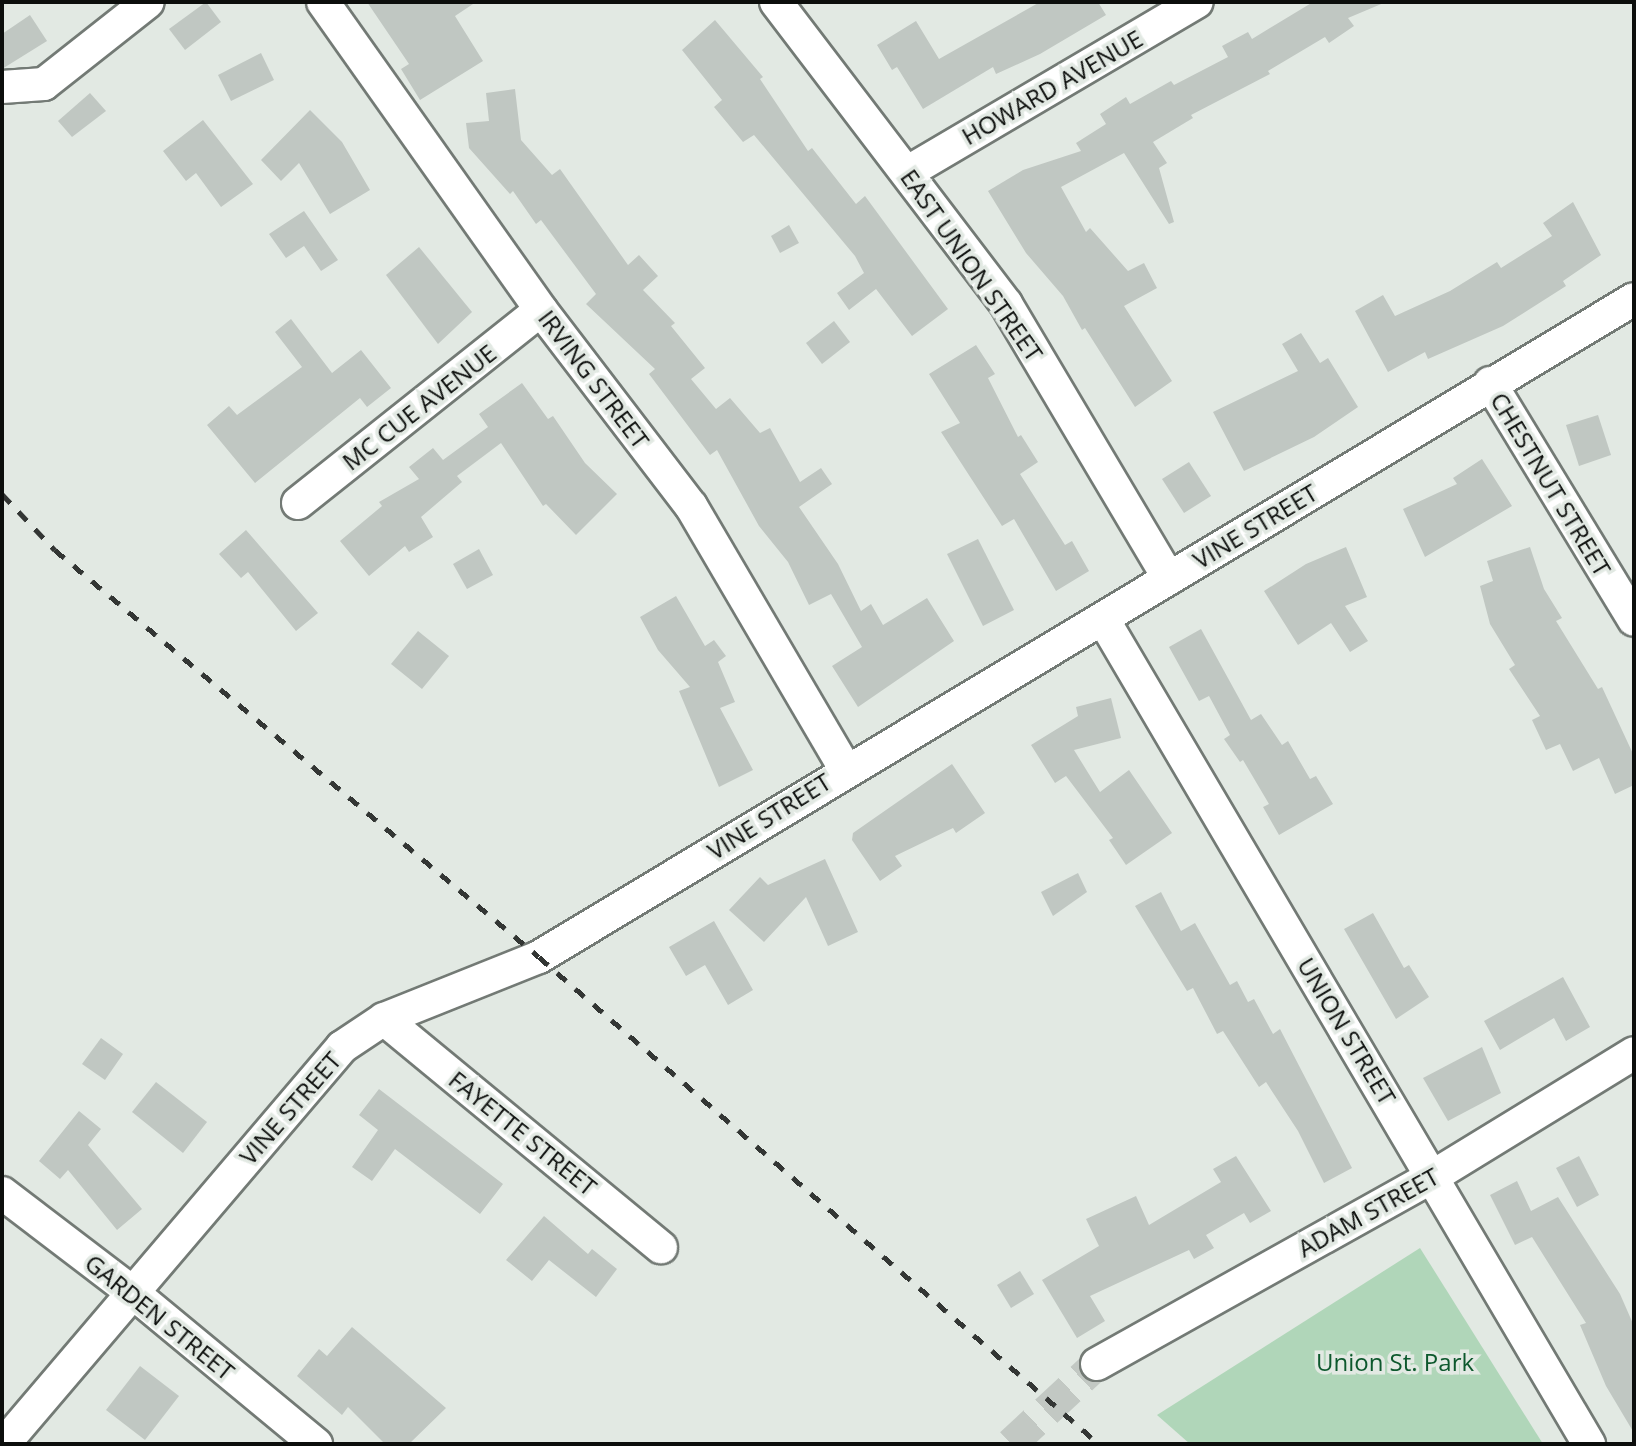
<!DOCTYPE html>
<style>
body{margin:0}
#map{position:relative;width:1636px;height:1446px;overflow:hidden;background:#e2e9e3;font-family:"Open Sans",sans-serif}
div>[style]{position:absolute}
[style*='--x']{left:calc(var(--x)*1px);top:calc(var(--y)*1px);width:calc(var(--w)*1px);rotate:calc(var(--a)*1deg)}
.green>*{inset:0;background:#b0d6b9}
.building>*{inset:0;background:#c0c7c2}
.minor-tunnel>*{height:32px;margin-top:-16px;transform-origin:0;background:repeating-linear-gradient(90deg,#c2c8c3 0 32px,transparent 0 48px)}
.roads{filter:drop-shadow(2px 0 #737a75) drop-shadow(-2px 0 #737a75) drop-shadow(0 2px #737a75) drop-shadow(0 -2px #737a75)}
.minor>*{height:32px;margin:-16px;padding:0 16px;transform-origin:16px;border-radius:16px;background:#fff}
.rail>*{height:5px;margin-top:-2.5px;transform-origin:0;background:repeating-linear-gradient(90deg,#333634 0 12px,transparent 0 24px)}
span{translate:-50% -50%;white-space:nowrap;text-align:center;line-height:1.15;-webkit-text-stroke:7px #e2e9e3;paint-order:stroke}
.street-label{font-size:24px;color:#0c0e0c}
.park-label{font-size:24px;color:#0d582d}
.frame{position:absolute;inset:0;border:4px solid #0c0e0c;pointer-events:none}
</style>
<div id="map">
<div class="green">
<i style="clip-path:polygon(1420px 1248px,1543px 1444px,1190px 1444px,1157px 1415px)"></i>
</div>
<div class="building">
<i style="clip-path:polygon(206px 2px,221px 22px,185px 50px,169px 29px)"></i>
<i style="clip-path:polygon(367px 2px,476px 2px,455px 16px,483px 61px,420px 100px,401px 69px,409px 64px)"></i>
<i style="clip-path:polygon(1040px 2px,1098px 2px,1106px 15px,1040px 54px,996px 74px,993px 67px,923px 109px,897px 67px,892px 70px,877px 45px,916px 21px,939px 59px)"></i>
<i style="clip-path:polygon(1313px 2px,1386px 2px,1348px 18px,1354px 26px,1329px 43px,1325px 37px,1268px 71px,1270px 74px,1191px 115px,1193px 118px,1153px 142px,1167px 163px,1159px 168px,1174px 222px,1169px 224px,1124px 153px,1061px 187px,1086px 232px,1090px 228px,1128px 271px,1144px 263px,1157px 288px,1124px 306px,1172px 381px,1135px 407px,1085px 328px,1082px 330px,1063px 296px,1026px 253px,988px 191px,1023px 170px,1081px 151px,1076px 143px,1106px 124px,1100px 114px,1126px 97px,1130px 104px,1171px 81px,1174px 85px,1228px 57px,1222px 46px,1248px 32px,1252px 39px)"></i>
<i style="clip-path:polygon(30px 15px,47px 41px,2px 69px,2px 34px)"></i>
<i style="clip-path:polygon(715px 20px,763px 77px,760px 79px,808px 151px,812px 148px,856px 204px,865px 196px,948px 309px,912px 336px,876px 289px,849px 310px,837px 293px,864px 273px,855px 256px,754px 135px,743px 142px,714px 107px,722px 100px,682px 50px)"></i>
<i style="clip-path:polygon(261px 53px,274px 80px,231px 101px,218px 75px)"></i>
<i style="clip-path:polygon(515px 89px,521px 140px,552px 175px,560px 169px,628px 265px,639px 255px,658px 276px,643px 290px,675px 323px,671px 326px,705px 368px,691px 379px,716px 409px,730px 398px,760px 433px,770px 428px,800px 482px,821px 468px,832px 484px,799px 507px,838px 564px,861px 611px,871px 604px,883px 625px,927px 598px,954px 641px,858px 707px,832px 666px,862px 647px,831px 594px,809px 605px,788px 562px,759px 526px,717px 450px,710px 455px,649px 374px,655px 369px,586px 304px,596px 294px,541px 220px,536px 224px,513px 191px,510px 194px,469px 148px,466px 123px,489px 121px,486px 93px)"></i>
<i style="clip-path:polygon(90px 93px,106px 111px,72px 137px,58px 121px)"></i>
<i style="clip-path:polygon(310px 110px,342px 142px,370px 190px,330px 214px,299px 163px,281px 181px,261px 160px)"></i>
<i style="clip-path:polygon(203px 120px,253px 184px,221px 207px,196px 173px,186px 181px,163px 151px)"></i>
<i style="clip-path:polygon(1573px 202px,1601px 255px,1563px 281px,1566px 286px,1503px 326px,1428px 359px,1425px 352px,1388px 372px,1355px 311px,1383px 295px,1395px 316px,1450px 291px,1497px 262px,1501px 268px,1552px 236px,1543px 223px)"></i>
<i style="clip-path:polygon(304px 211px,338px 260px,321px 271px,304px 246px,286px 258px,269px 234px)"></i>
<i style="clip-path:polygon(789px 225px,799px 243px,780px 253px,771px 236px)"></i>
<i style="clip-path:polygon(419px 247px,472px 312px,438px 344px,386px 275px)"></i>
<i style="clip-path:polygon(291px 319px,332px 373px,361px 350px,391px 388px,367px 407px,360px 398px,255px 483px,207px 425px,229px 406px,237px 415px,302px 367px,275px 332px)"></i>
<i style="clip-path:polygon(834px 321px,850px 342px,822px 364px,806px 343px)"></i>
<i style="clip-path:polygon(1301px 333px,1320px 363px,1328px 358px,1358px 407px,1314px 437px,1244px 471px,1213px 412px,1298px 371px,1282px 344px)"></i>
<i style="clip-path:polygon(976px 345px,995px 374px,988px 378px,1018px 437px,1021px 435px,1038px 462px,1020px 474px,1065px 545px,1072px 541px,1089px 571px,1056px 591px,1014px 519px,1002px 526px,941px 432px,960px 423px,929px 374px)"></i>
<i style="clip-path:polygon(522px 383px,548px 419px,553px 416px,585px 463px,617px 494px,576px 535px,546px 504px,543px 506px,501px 443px,457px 476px,462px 482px,421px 517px,433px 537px,409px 552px,405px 546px,369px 576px,340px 541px,382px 506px,379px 502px,419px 479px,409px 467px,433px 448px,443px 460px,488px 427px,479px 414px)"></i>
<i style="clip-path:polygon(1598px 415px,1611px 455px,1579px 466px,1566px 425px)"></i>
<i style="clip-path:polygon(1482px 459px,1512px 506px,1425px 557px,1403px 509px,1457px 484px,1453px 478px)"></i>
<i style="clip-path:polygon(1189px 462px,1211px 496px,1184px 513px,1162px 479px)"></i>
<i style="clip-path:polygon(246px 530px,318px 613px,296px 631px,248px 572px,241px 578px,219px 554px)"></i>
<i style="clip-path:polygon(978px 539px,1014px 610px,983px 626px,947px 554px)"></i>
<i style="clip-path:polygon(1346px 547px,1367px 597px,1345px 606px,1368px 641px,1350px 652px,1331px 623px,1298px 645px,1264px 591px,1306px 564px)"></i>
<i style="clip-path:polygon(1530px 547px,1544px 589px,1562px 618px,1556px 621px,1598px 689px,1602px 687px,1634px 756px,1634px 785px,1615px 794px,1599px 758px,1573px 771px,1560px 744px,1546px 750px,1532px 720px,1540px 716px,1509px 669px,1515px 665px,1490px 624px,1480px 586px,1493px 581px,1487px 561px)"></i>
<i style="clip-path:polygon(479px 549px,493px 575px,467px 589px,453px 564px)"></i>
<i style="clip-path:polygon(676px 596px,705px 646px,714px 640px,726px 656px,718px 662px,735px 702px,720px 708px,753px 770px,719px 787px,679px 691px,690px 687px,658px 650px,640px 617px)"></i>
<i style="clip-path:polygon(1201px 629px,1251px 720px,1261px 714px,1282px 745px,1288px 741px,1310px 779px,1316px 776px,1333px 804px,1279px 835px,1263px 807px,1269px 804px,1243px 760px,1240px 762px,1224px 739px,1230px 735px,1209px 696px,1199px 701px,1169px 647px)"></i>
<i style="clip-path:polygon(418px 631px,449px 656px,422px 689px,391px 664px)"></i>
<i style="clip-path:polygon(1111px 698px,1121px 738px,1074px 750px,1100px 792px,1129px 770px,1172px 833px,1126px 865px,1109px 840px,1113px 838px,1066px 776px,1055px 783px,1031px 745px,1078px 716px,1076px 707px)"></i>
<i style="clip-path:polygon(952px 764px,985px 813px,956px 833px,953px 828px,895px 856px,902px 866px,880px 881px,852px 840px,853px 833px)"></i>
<i style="clip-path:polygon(825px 859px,858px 932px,828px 946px,806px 897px,764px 942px,729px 910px,760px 877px,768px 885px)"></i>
<i style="clip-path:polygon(1078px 873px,1087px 892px,1053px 916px,1041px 892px)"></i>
<i style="clip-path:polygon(1161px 892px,1181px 931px,1195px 923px,1230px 985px,1237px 981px,1248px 1002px,1254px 999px,1273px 1034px,1280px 1029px,1352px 1168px,1324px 1183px,1298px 1131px,1266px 1082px,1259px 1087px,1223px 1031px,1217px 1034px,1193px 988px,1187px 991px,1135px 906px)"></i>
<i style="clip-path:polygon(1373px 913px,1404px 968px,1409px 965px,1429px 997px,1396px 1019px,1344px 929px)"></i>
<i style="clip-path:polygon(714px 921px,753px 990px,728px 1005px,705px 965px,686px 976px,669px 947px)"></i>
<i style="clip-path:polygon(1563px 977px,1590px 1027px,1566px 1041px,1554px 1018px,1500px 1050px,1484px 1021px)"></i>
<i style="clip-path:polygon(101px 1038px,123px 1054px,105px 1080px,82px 1064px)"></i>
<i style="clip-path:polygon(1482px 1047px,1501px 1093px,1448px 1121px,1423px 1078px)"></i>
<i style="clip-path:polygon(156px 1082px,207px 1122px,183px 1153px,132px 1112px)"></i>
<i style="clip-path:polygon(379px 1089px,503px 1184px,480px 1214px,395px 1149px,372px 1181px,352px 1167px,378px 1130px,359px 1115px)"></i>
<i style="clip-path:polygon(79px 1111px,101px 1129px,88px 1145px,142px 1209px,117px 1230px,68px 1170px,60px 1179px,39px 1161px)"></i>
<i style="clip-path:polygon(1236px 1156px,1271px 1211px,1250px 1223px,1244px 1213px,1206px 1235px,1214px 1248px,1194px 1259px,1189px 1250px,1090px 1296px,1105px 1321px,1077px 1338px,1042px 1280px,1099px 1246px,1086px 1219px,1136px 1196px,1149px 1225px,1221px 1182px,1213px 1169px)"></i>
<i style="clip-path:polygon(1579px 1156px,1599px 1195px,1577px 1207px,1556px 1168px)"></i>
<i style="clip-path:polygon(1517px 1181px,1531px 1211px,1558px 1197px,1620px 1294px,1634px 1326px,1634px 1433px,1606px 1386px,1580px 1325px,1586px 1323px,1532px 1237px,1515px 1245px,1490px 1195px)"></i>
<i style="clip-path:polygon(544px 1216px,588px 1254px,592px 1249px,617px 1269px,596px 1297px,549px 1260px,532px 1281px,506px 1260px)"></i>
<i style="clip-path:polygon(1020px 1271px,1034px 1294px,1011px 1308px,997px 1285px)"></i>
<i style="clip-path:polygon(352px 1327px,446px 1408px,409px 1444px,385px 1444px,348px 1407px,342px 1415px,297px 1376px,319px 1349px,327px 1356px)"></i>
<i style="clip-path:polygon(140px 1366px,179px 1396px,145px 1440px,106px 1410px)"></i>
</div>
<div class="minor-tunnel">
<i style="--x:1011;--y:1444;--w:117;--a:-42.9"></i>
</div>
<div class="roads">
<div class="minor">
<i style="--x:323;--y:2;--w:377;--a:54.7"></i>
<i style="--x:541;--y:310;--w:247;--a:52.6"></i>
<i style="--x:691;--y:506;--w:305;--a:59.6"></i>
<i style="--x:776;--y:2;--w:380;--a:52.7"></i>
<i style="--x:1006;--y:304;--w:319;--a:59.3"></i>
<i style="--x:2;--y:87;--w:42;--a:-4.1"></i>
<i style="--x:44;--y:84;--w:132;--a:-38.3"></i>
<i style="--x:908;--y:172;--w:335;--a:-30.5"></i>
<i style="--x:1490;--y:383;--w:277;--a:58.7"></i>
<i style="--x:298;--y:503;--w:310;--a:-38.5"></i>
<i style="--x:1103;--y:619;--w:958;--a:59.5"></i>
<i style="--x:384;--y:1019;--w:359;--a:39.5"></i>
<i style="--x:2;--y:1193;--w:163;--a:37.3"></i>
<i style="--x:132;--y:1292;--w:239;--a:39.6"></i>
<i style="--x:1097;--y:1364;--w:384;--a:-29.2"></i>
<i style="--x:1432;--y:1177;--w:237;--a:-31.5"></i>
<i style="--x:4;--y:1444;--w:521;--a:-49.59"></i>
<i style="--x:342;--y:1047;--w:50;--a:-33.7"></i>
<i style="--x:384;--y:1019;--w:167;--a:-21.8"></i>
<i style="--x:539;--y:957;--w:1277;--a:-31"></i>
</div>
</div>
<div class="rail">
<i style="--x:2;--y:494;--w:77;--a:46.6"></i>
<i style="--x:55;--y:550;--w:632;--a:40.06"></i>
<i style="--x:539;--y:957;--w:742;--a:41.01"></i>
</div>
<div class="street-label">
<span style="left:1052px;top:87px;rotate:-30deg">HOWARD AVENUE</span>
<span style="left:972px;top:265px;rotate:55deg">EAST UNION STREET</span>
<span style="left:594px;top:379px;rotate:53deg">IRVING STREET</span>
<span style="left:419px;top:407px;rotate:-38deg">MC CUE AVENUE</span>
<span style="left:1551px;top:484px;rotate:59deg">CHESTNUT STREET</span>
<span style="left:1255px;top:526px;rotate:-31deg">VINE STREET</span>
<span style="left:769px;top:816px;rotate:-32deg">VINE STREET</span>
<span style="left:1347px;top:1031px;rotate:59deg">UNION STREET</span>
<span style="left:290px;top:1108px;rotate:-49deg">VINE STREET</span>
<span style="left:523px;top:1133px;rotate:39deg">FAYETTE STREET</span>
<span style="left:1368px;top:1212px;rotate:-29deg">ADAM STREET</span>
<span style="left:160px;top:1317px;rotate:39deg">GARDEN STREET</span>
</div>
<div class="park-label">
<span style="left:1395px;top:1362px">Union St. Park</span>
</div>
<div class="frame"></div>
</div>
